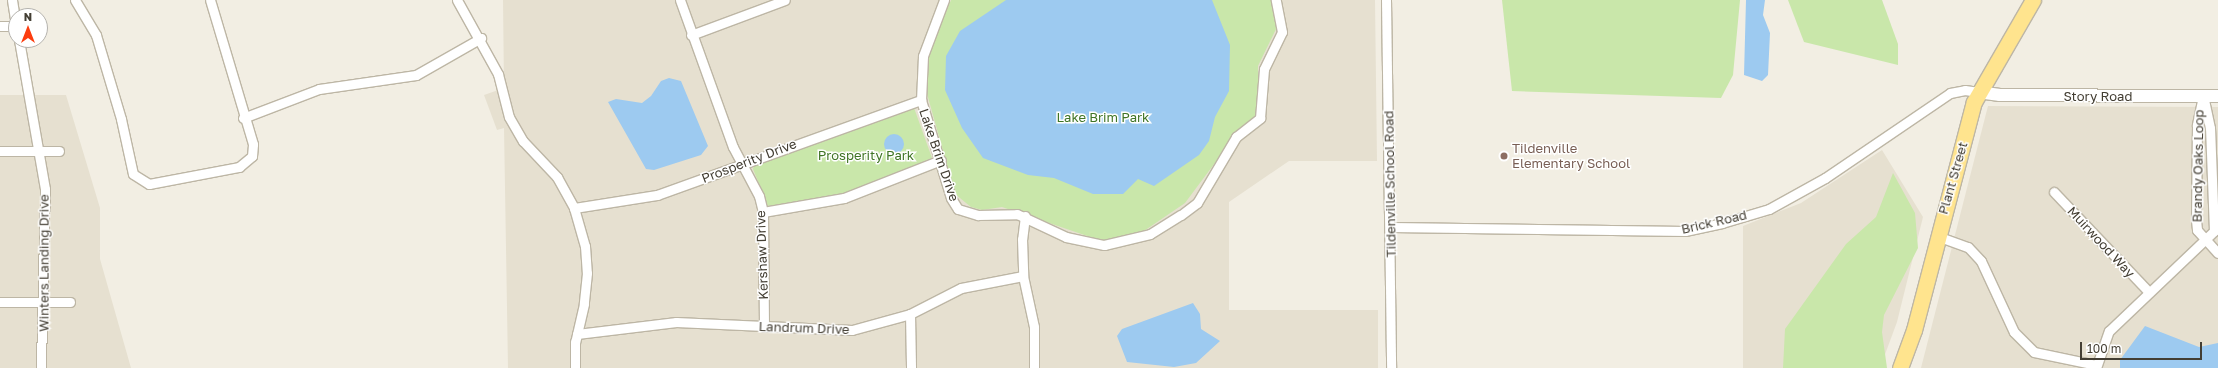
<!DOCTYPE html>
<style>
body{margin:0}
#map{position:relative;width:2218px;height:368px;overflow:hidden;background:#f2eee3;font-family:"Golos Text",sans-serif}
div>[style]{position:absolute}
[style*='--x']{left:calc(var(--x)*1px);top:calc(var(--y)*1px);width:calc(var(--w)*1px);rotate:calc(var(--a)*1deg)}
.residential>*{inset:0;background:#e6e0d0}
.green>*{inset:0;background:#c9e7aa}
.water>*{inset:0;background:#9dcaf0}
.round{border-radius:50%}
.roads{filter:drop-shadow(1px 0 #bdb6a5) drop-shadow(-1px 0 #bdb6a5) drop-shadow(0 1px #bdb6a5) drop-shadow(0 -1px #bdb6a5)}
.minor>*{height:9px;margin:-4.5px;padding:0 4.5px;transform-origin:4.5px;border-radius:4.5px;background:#fff}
.tertiary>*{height:12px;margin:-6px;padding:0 6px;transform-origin:6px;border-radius:6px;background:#fff}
.primary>*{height:15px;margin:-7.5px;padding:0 7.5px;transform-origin:7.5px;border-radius:7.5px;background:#ffe48e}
.dots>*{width:11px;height:11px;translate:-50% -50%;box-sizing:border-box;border:2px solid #fff;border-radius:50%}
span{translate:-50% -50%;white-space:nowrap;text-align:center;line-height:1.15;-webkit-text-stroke:3px #fff;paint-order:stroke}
.street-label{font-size:13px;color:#433e33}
.park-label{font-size:13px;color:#407526}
.education-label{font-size:13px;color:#785e54}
.left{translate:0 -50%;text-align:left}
.north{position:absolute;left:8px;top:8px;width:40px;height:40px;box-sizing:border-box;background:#fff;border:1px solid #b4b2ad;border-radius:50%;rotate:0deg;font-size:11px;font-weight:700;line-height:16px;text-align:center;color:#433e33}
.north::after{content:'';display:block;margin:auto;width:14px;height:18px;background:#fc3d0f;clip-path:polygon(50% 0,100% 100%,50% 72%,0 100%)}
.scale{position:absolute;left:2080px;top:342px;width:122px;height:18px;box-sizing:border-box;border:2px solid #433e33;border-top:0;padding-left:5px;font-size:12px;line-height:14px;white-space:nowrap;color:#433e33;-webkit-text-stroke:3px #fff;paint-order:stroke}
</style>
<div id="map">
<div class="residential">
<i style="clip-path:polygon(503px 0,1375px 0,1377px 161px,1289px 161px,1229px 202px,1229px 310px,1378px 310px,1378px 368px,508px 368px,504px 128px,497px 130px,484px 95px,504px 88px)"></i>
<i style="clip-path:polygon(0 95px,66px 95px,100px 208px,100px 259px,131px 368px,0 368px)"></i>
<i style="clip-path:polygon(1988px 106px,2218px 107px,2218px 368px,1921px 368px)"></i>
<i style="clip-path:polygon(1882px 150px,1923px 217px,1897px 322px,1880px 368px,1743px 368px,1743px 226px,1801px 203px)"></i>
</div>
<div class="green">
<i style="clip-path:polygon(951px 0,1273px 0,1278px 25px,1258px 66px,1259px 109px,1250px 126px,1235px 136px,1185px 203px,1141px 233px,1105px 242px,1002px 207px,982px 210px,971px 207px,955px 194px,926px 90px,929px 52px)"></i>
<i style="clip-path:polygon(1502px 0,1740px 0,1733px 75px,1721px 98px,1512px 91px)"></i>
<i style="clip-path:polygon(1788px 0,1882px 0,1898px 44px,1898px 65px,1804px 42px)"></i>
<i style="clip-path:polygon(913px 105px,932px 158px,876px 183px,836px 196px,768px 206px,753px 169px,755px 163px)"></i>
<i style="clip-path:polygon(1893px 173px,1915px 213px,1918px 248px,1884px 315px,1882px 332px,1887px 368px,1783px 368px,1785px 329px,1846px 244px,1876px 217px)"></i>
</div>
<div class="water">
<i style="clip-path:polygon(1006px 0,1212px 0,1230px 45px,1229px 91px,1215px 117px,1209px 141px,1199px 155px,1154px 186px,1138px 179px,1123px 194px,1093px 194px,1054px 178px,1028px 175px,983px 158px,962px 128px,945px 90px,946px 56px,960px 31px)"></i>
<i style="clip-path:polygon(1746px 0,1765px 0,1763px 15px,1770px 33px,1768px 75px,1762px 81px,1744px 75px)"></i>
<i style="clip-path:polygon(669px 78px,681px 81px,708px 146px,701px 155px,654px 170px,646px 169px,608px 102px,616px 99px,642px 103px,651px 96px,661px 81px)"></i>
<i class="round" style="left:884px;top:134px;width:20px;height:20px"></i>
<i style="clip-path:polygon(1193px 303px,1200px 314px,1201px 329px,1220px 341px,1196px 363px,1174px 367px,1127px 362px,1117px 336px,1122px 329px)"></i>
<i style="clip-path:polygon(2145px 326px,2199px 347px,2218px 343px,2218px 368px,2120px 368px,2120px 360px)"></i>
</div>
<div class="roads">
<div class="minor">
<i style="--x:12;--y:0;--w:25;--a:81"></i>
<i style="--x:75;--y:0;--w:41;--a:59"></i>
<i style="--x:96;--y:35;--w:88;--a:73.4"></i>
<i style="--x:121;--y:119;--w:56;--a:77.7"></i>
<i style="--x:133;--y:174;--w:19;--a:32"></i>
<i style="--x:149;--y:184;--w:92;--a:-10.7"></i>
<i style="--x:239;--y:167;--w:17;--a:-40"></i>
<i style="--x:252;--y:156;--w:12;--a:-85"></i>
<i style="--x:253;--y:144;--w:150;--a:-106.6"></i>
<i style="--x:457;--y:0;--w:85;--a:61"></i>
<i style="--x:498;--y:74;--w:44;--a:75.7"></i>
<i style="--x:509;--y:117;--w:28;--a:60"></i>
<i style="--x:523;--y:141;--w:50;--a:46.6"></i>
<i style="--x:557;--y:177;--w:35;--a:61"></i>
<i style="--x:574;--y:208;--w:40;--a:74"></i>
<i style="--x:585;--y:246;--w:27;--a:86"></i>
<i style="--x:587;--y:273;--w:31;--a:96"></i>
<i style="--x:584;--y:304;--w:39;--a:103"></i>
<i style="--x:575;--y:342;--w:26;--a:90"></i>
<i style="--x:680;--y:0;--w:156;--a:70.2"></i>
<i style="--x:733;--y:147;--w:55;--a:62"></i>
<i style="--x:759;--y:196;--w:16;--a:76"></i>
<i style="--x:763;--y:212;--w:115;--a:89.5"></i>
<i style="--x:944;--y:0;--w:60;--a:110.6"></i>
<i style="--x:923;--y:56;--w:44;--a:92.6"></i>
<i style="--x:921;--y:100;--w:102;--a:73"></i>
<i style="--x:951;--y:198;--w:13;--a:58"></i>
<i style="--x:958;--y:209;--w:21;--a:17"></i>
<i style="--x:978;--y:215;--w:39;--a:-1"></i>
<i style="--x:1017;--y:214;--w:54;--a:25.1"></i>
<i style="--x:1066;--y:237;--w:39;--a:12"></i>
<i style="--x:1104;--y:245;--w:47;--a:-13.4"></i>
<i style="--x:1150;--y:234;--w:36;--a:-32"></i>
<i style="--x:1181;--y:215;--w:20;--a:-37"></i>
<i style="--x:1197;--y:203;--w:77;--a:-59.4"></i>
<i style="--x:1236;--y:137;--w:31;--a:-38"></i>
<i style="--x:1260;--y:118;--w:49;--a:-85.3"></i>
<i style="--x:1264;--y:69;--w:41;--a:-64.1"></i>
<i style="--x:1282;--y:32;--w:33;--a:-101"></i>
<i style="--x:1386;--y:0;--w:368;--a:89.2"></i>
<i style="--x:0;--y:26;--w:16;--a:0"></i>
<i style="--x:691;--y:35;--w:100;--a:-20.4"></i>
<i style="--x:19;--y:40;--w:151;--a:80.1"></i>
<i style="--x:45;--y:189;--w:179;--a:91.3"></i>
<i style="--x:2203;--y:96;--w:30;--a:102"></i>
<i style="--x:2197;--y:125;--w:95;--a:90.6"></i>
<i style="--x:2196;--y:220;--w:10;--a:84"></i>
<i style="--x:2197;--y:230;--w:31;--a:48"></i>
<i style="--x:243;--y:118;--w:81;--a:-20.9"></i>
<i style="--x:319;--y:89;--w:98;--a:-8.2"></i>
<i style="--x:416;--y:75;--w:75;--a:-29.6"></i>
<i style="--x:0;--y:151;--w:59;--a:0"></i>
<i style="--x:2054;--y:192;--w:138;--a:46.5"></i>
<i style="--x:574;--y:208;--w:84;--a:-8.9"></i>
<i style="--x:657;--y:195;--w:281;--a:-19.8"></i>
<i style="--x:763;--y:212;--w:82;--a:-9.8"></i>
<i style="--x:844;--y:198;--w:104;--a:-21.4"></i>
<i style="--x:1025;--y:216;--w:23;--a:97"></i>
<i style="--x:1022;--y:239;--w:37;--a:88"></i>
<i style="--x:1023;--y:276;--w:52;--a:77.8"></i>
<i style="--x:1034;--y:327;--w:41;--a:90"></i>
<i style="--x:1391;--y:227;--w:294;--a:0.8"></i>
<i style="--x:1685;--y:231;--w:38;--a:-12"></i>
<i style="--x:1722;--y:223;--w:49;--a:-16.6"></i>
<i style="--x:1769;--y:209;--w:64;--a:-29"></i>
<i style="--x:1825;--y:178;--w:151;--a:-34.2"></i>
<i style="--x:1950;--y:93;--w:15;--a:-11"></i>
<i style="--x:1965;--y:90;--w:13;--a:9"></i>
<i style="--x:1937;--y:236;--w:33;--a:20"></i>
<i style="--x:1968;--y:247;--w:19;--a:47"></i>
<i style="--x:1981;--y:261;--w:78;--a:65.1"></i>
<i style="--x:2014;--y:332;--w:28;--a:45"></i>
<i style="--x:2034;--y:352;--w:63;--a:11.8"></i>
<i style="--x:0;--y:302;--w:70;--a:0"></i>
<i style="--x:910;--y:314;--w:54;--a:88.9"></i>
<i style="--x:577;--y:334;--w:100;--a:-6.9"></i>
<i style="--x:676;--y:322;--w:176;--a:2.6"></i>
<i style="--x:852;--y:330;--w:60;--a:-15.4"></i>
<i style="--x:910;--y:314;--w:57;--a:-27"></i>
<i style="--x:961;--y:288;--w:63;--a:-11"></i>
<i style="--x:2096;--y:368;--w:39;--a:-71"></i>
<i style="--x:2109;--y:331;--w:145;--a:-43.6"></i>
<i style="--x:2214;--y:231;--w:103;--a:-92.2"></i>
<i style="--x:2210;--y:128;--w:33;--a:-102"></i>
</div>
<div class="tertiary">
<i style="--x:1978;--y:92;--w:22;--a:8"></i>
<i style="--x:2000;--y:95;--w:218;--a:0.3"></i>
</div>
<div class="primary">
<i style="--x:1900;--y:368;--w:40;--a:-69.8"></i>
<i style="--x:1914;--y:330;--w:236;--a:-75.3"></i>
<i style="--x:1974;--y:102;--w:118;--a:-60"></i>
</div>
</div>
<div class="dots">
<i style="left:1504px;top:156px;background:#8d6e63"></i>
</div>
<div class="street-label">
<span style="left:2098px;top:96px">Story Road</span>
<span style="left:939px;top:155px;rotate:71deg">Lake Brim Drive</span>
<span style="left:749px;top:161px;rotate:-21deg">Prosperity Drive</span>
<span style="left:2198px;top:166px;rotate:-89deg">Brandy Oaks Loop</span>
<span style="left:1953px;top:178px;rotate:-74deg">Plant Street</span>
<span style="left:1390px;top:184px;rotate:-91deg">Tildenville School Road</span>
<span style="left:1714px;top:222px;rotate:-13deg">Brick Road</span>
<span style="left:2101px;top:242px;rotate:47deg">Muirwood Way</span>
<span style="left:762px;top:255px;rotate:-92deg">Kershaw Drive</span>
<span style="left:44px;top:263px;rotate:-90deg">Winters Landing Drive</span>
<span style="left:804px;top:328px;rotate:2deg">Landrum Drive</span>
</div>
<div class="park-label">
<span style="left:1103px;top:117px">Lake Brim Park</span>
<span style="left:866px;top:155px">Prosperity Park</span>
</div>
<div class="education-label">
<span class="left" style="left:1512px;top:156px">Tildenville<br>Elementary School</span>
</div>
<div class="north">N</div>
<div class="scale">100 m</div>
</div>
